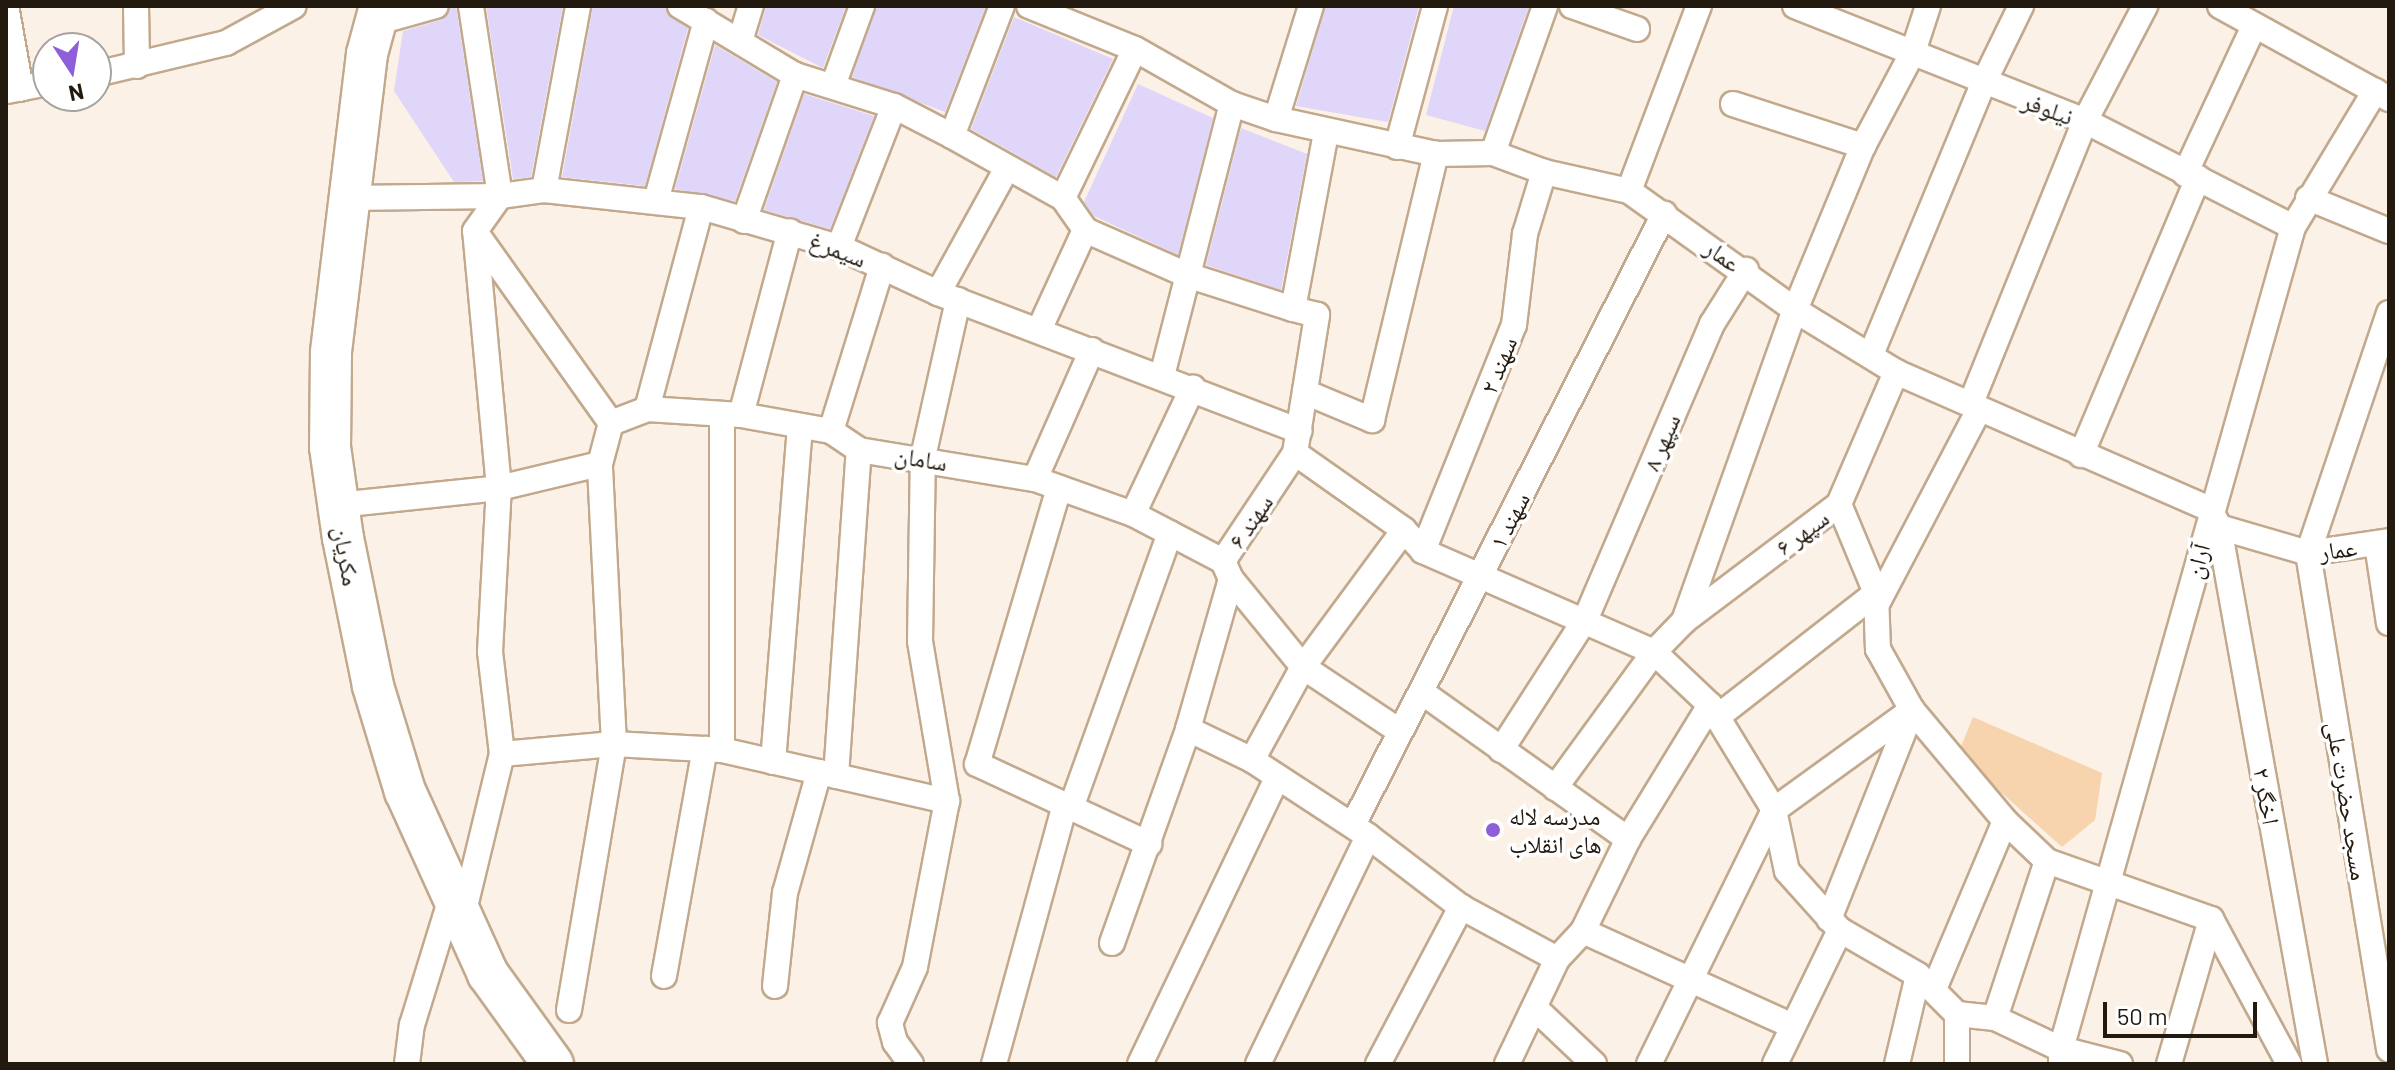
<!DOCTYPE html>
<meta charset="utf-8">
<style>
body{margin:0}
#map{position:relative;width:2395px;height:1070px;overflow:hidden;background:#fcf1e6;font-family:Barlow,"Noto Naskh Arabic",sans-serif}
div>[style]{position:absolute}
[style*='--x']{left:calc(var(--x)*1px);top:calc(var(--y)*1px);width:calc(var(--w)*1px);rotate:calc(var(--a)*1deg)}
.green>*{inset:0;background:#f7d4ae}
.building>*{inset:0;background:#dfd6f9}
.roads{filter:drop-shadow(2px 0 #c2a98d) drop-shadow(-2px 0 #c2a98d) drop-shadow(0 2px #c2a98d) drop-shadow(0 -2px #c2a98d)}
.minor>*{height:24px;margin:-12px;padding:0 12px;transform-origin:12px;border-radius:12px;background:#fff}
.primary>*{height:40px;margin:-20px;padding:0 20px;transform-origin:20px;border-radius:20px;background:#fff}
.dots>*{width:22px;height:22px;translate:-50% -50%;box-sizing:border-box;border:4px solid #fff;border-radius:50%}
span{translate:-50% -50%;white-space:nowrap;text-align:center;line-height:1.15;-webkit-text-stroke:7px #fff;paint-order:stroke}
.street-label{font-size:24px;color:#231a0f}
.poi-label{font-size:24px;color:#231a0f}
.left{translate:0 -50%;text-align:left}
.frame{position:absolute;inset:0;border:8px solid #231a0f;pointer-events:none}
.north{position:absolute;left:32px;top:32px;width:80px;height:80px;box-sizing:border-box;background:#fff;border:2px solid #a7a39f;border-radius:50%;rotate:168deg;font-size:22px;font-weight:700;line-height:32px;text-align:center;color:#231a0f}
.north::after{content:'';display:block;margin:auto;width:28px;height:36px;background:#8d60da;clip-path:polygon(50% 0,100% 100%,50% 72%,0 100%)}
.scale{position:absolute;left:2103px;top:1002px;width:154px;height:36px;box-sizing:border-box;border:4px solid #231a0f;border-top:0;padding-left:10px;font-size:24px;line-height:28px;white-space:nowrap;color:#231a0f;-webkit-text-stroke:6px #fff;paint-order:stroke}
</style>
<div id="map">
<div class="green">
<i style="clip-path:polygon(1973px 717px,2102px 773px,2095px 820px,2062px 847px,1958px 754px)"></i>
</div>
<div class="building">
<i style="clip-path:polygon(451px 6px,456px 6px,483px 181px,454px 182px,394px 91px,403px 31px,441px 20px)"></i>
<i style="clip-path:polygon(486px 6px,563px 6px,531px 177px,513px 179px)"></i>
<i style="clip-path:polygon(593px 6px,665px 6px,672px 18px,688px 28px,645px 186px,562px 177px)"></i>
<i style="clip-path:polygon(766px 6px,846px 6px,823px 68px,758px 35px)"></i>
<i style="clip-path:polygon(877px 6px,986px 6px,945px 112px,852px 77px)"></i>
<i style="clip-path:polygon(1326px 6px,1419px 6px,1388px 122px,1296px 106px)"></i>
<i style="clip-path:polygon(1454px 6px,1529px 6px,1485px 131px,1426px 115px)"></i>
<i style="clip-path:polygon(1014px 17px,1113px 59px,1056px 177px,971px 129px)"></i>
<i style="clip-path:polygon(715px 45px,777px 82px,735px 201px,675px 189px)"></i>
<i style="clip-path:polygon(1138px 84px,1213px 118px,1178px 255px,1094px 216px,1084px 202px)"></i>
<i style="clip-path:polygon(804px 94px,874px 116px,830px 229px,764px 210px)"></i>
<i style="clip-path:polygon(1241px 128px,1307px 154px,1281px 290px,1206px 265px)"></i>
</div>
<div class="roads">
<div class="minor">
<i style="--x:6;--y:6;--w:84;--a:79.8"></i>
<i style="--x:136;--y:6;--w:60;--a:89"></i>
<i style="--x:680;--y:6;--w:134;--a:31"></i>
<i style="--x:795;--y:75;--w:104;--a:17.4"></i>
<i style="--x:894;--y:106;--w:65;--a:27.3"></i>
<i style="--x:952;--y:136;--w:127;--a:29.2"></i>
<i style="--x:1063;--y:198;--w:39;--a:55"></i>
<i style="--x:1085;--y:230;--w:111;--a:23.8"></i>
<i style="--x:1187;--y:275;--w:111;--a:17.8"></i>
<i style="--x:1029;--y:6;--w:114;--a:22.1"></i>
<i style="--x:1135;--y:49;--w:112;--a:29.6"></i>
<i style="--x:1232;--y:104;--w:46;--a:18.8"></i>
<i style="--x:1276;--y:119;--w:164;--a:12.3"></i>
<i style="--x:1436;--y:154;--w:57;--a:-1"></i>
<i style="--x:1493;--y:153;--w:54;--a:20.4"></i>
<i style="--x:1544;--y:172;--w:87;--a:12.6"></i>
<i style="--x:1629;--y:191;--w:204;--a:35.6"></i>
<i style="--x:1795;--y:310;--w:119;--a:31.5"></i>
<i style="--x:1896;--y:372;--w:343;--a:23.6"></i>
<i style="--x:2210;--y:509;--w:20;--a:63"></i>
<i style="--x:2219;--y:527;--w:93;--a:16.3"></i>
<i style="--x:2308;--y:553;--w:82;--a:-8.4"></i>
<i style="--x:1572;--y:6;--w:69;--a:19.5"></i>
<i style="--x:1795;--y:6;--w:312;--a:21.6"></i>
<i style="--x:2085;--y:121;--w:233;--a:27"></i>
<i style="--x:2220;--y:6;--w:193;--a:28.8"></i>
<i style="--x:375;--y:23;--w:63;--a:-15.6"></i>
<i style="--x:741;--y:38;--w:34;--a:-73"></i>
<i style="--x:96;--y:74;--w:134;--a:-13.4"></i>
<i style="--x:226;--y:43;--w:77;--a:-28.6"></i>
<i style="--x:834;--y:83;--w:82;--a:-70"></i>
<i style="--x:7;--y:91;--w:42;--a:-11"></i>
<i style="--x:1733;--y:104;--w:137;--a:17.9"></i>
<i style="--x:1276;--y:119;--w:118;--a:-72.8"></i>
<i style="--x:952;--y:136;--w:139;--a:-69"></i>
<i style="--x:1397;--y:147;--w:146;--a:-74.9"></i>
<i style="--x:1493;--y:153;--w:156;--a:-70.5"></i>
<i style="--x:2185;--y:174;--w:163;--a:-65"></i>
<i style="--x:544;--y:190;--w:187;--a:-79.5"></i>
<i style="--x:1629;--y:191;--w:198;--a:-69.3"></i>
<i style="--x:348;--y:198;--w:152;--a:-0.8"></i>
<i style="--x:500;--y:196;--w:44;--a:-7.8"></i>
<i style="--x:544;--y:190;--w:158;--a:6.2"></i>
<i style="--x:701;--y:207;--w:144;--a:16.2"></i>
<i style="--x:839;--y:247;--w:109;--a:24.9"></i>
<i style="--x:938;--y:293;--w:387;--a:20.9"></i>
<i style="--x:1063;--y:198;--w:165;--a:-64.2"></i>
<i style="--x:2308;--y:198;--w:87;--a:22.2"></i>
<i style="--x:656;--y:201;--w:187;--a:-74.5"></i>
<i style="--x:744;--y:221;--w:155;--a:-70.7"></i>
<i style="--x:476;--y:233;--w:233;--a:54.6"></i>
<i style="--x:839;--y:247;--w:151;--a:-68.7"></i>
<i style="--x:938;--y:293;--w:141;--a:-61.1"></i>
<i style="--x:2389;--y:313;--w:253;--a:108.6"></i>
<i style="--x:2308;--y:553;--w:503;--a:80.73"></i>
<i style="--x:1039;--y:330;--w:110;--a:-65.3"></i>
<i style="--x:1872;--y:352;--w:290;--a:-67.5"></i>
<i style="--x:1983;--y:84;--w:87;--a:-64"></i>
<i style="--x:1162;--y:376;--w:281;--a:-75.6"></i>
<i style="--x:1305;--y:392;--w:73;--a:22.7"></i>
<i style="--x:1372;--y:420;--w:274;--a:-76.5"></i>
<i style="--x:1971;--y:403;--w:304;--a:-68"></i>
<i style="--x:2085;--y:121;--w:130;--a:-62.4"></i>
<i style="--x:647;--y:409;--w:209;--a:-75"></i>
<i style="--x:741;--y:415;--w:190;--a:-75.1"></i>
<i style="--x:722;--y:417;--w:333;--a:90"></i>
<i style="--x:611;--y:423;--w:39;--a:-21"></i>
<i style="--x:647;--y:409;--w:94;--a:3.7"></i>
<i style="--x:741;--y:415;--w:91;--a:10.1"></i>
<i style="--x:831;--y:431;--w:34;--a:34"></i>
<i style="--x:859;--y:450;--w:178;--a:9.4"></i>
<i style="--x:1035;--y:479;--w:104;--a:19.7"></i>
<i style="--x:1133;--y:514;--w:102;--a:27.6"></i>
<i style="--x:831;--y:431;--w:173;--a:-72.8"></i>
<i style="--x:1295;--y:453;--w:133;--a:35.2"></i>
<i style="--x:1404;--y:530;--w:28;--a:48"></i>
<i style="--x:1423;--y:551;--w:252;--a:23.6"></i>
<i style="--x:1654;--y:652;--w:77;--a:43.4"></i>
<i style="--x:1710;--y:705;--w:123;--a:58.6"></i>
<i style="--x:1774;--y:810;--w:62;--a:78"></i>
<i style="--x:1787;--y:871;--w:79;--a:48.1"></i>
<i style="--x:1840;--y:930;--w:149;--a:115.9"></i>
<i style="--x:2081;--y:455;--w:301;--a:-67.1"></i>
<i style="--x:1035;--y:479;--w:141;--a:-66.2"></i>
<i style="--x:1059;--y:488;--w:288;--a:106.5"></i>
<i style="--x:977;--y:764;--w:190;--a:24.9"></i>
<i style="--x:1839;--y:504;--w:96;--a:67.4"></i>
<i style="--x:1876;--y:593;--w:56;--a:88"></i>
<i style="--x:1878;--y:649;--w:70;--a:60.9"></i>
<i style="--x:1912;--y:710;--w:145;--a:50"></i>
<i style="--x:2005;--y:821;--w:58;--a:43.6"></i>
<i style="--x:2047;--y:861;--w:174;--a:19.5"></i>
<i style="--x:2211;--y:919;--w:165;--a:61.7"></i>
<i style="--x:338;--y:505;--w:162;--a:-6"></i>
<i style="--x:499;--y:488;--w:104;--a:-13.4"></i>
<i style="--x:1133;--y:514;--w:140;--a:-64.7"></i>
<i style="--x:2219;--y:527;--w:546;--a:79.86"></i>
<i style="--x:2377;--y:544;--w:80;--a:81.4"></i>
<i style="--x:1423;--y:551;--w:244;--a:-68.1"></i>
<i style="--x:1514;--y:325;--w:92;--a:-83.1"></i>
<i style="--x:1525;--y:234;--w:65;--a:-73"></i>
<i style="--x:1231;--y:579;--w:114;--a:50.7"></i>
<i style="--x:1303;--y:667;--w:114;--a:33.6"></i>
<i style="--x:1878;--y:602;--w:217;--a:-62.3"></i>
<i style="--x:1684;--y:621;--w:330;--a:-70.4"></i>
<i style="--x:1795;--y:310;--w:178;--a:-67.5"></i>
<i style="--x:1863;--y:146;--w:106;--a:-62"></i>
<i style="--x:1913;--y:52;--w:48;--a:-71.9"></i>
<i style="--x:1423;--y:693;--w:252;--a:35.5"></i>
<i style="--x:1716;--y:718;--w:203;--a:-38"></i>
<i style="--x:1188;--y:729;--w:71;--a:25.8"></i>
<i style="--x:1252;--y:760;--w:139;--a:33.2"></i>
<i style="--x:1368;--y:836;--w:117;--a:37.4"></i>
<i style="--x:1461;--y:907;--w:109;--a:28.4"></i>
<i style="--x:1501;--y:750;--w:157;--a:-57.2"></i>
<i style="--x:1586;--y:618;--w:320;--a:-66.8"></i>
<i style="--x:1712;--y:324;--w:64;--a:-57.8"></i>
<i style="--x:502;--y:754;--w:112;--a:-5.1"></i>
<i style="--x:614;--y:744;--w:108;--a:3.2"></i>
<i style="--x:722;--y:750;--w:231;--a:12.8"></i>
<i style="--x:1252;--y:760;--w:106;--a:-61.3"></i>
<i style="--x:1303;--y:667;--w:170;--a:-53.6"></i>
<i style="--x:773;--y:762;--w:337;--a:-85.4"></i>
<i style="--x:836;--y:776;--w:327;--a:-86"></i>
<i style="--x:1555;--y:788;--w:168;--a:-53.9"></i>
<i style="--x:1654;--y:652;--w:43;--a:-45.9"></i>
<i style="--x:1684;--y:621;--w:194;--a:-37"></i>
<i style="--x:1839;--y:504;--w:144;--a:-66.6"></i>
<i style="--x:1071;--y:808;--w:292;--a:-70.2"></i>
<i style="--x:1353;--y:825;--w:686;--a:-63.02"></i>
<i style="--x:463;--y:915;--w:166;--a:-76.4"></i>
<i style="--x:502;--y:754;--w:103;--a:-96.7"></i>
<i style="--x:490;--y:652;--w:164;--a:-86.9"></i>
<i style="--x:499;--y:488;--w:258;--a:-95.3"></i>
<i style="--x:475;--y:231;--w:43;--a:-54.5"></i>
<i style="--x:500;--y:196;--w:192;--a:-98.7"></i>
<i style="--x:1829;--y:919;--w:225;--a:-68.3"></i>
<i style="--x:1840;--y:930;--w:90;--a:30"></i>
<i style="--x:1918;--y:975;--w:55;--a:45"></i>
<i style="--x:1957;--y:1014;--w:38;--a:6"></i>
<i style="--x:1995;--y:1018;--w:73;--a:25.2"></i>
<i style="--x:2061;--y:1049;--w:61;--a:14.3"></i>
<i style="--x:1583;--y:931;--w:227;--a:24.4"></i>
<i style="--x:1112;--y:943;--w:227;--a:-70.4"></i>
<i style="--x:1188;--y:729;--w:156;--a:-74"></i>
<i style="--x:1231;--y:579;--w:20;--a:-114"></i>
<i style="--x:1223;--y:561;--w:130;--a:-56.3"></i>
<i style="--x:1295;--y:453;--w:140;--a:-80.9"></i>
<i style="--x:1317;--y:315;--w:25;--a:-166"></i>
<i style="--x:1293;--y:309;--w:180;--a:-79.4"></i>
<i style="--x:664;--y:976;--w:231;--a:-79.8"></i>
<i style="--x:775;--y:986;--w:94;--a:-83.9"></i>
<i style="--x:785;--y:893;--w:126;--a:-74.3"></i>
<i style="--x:1934;--y:989;--w:182;--a:-67.1"></i>
<i style="--x:1536;--y:1009;--w:80;--a:43.5"></i>
<i style="--x:569;--y:1010;--w:270;--a:-80.4"></i>
<i style="--x:614;--y:744;--w:280;--a:-92.9"></i>
<i style="--x:600;--y:464;--w:42;--a:-75"></i>
<i style="--x:1957;--y:1014;--w:50;--a:90"></i>
<i style="--x:1995;--y:1018;--w:165;--a:-71.7"></i>
<i style="--x:407;--y:1064;--w:39;--a:-83"></i>
<i style="--x:412;--y:1025;--w:133;--a:-72.9"></i>
<i style="--x:911;--y:1064;--w:27;--a:-126"></i>
<i style="--x:895;--y:1042;--w:20;--a:-105"></i>
<i style="--x:890;--y:1023;--w:61;--a:-65.9"></i>
<i style="--x:915;--y:967;--w:169;--a:-79.1"></i>
<i style="--x:947;--y:801;--w:162;--a:-99.6"></i>
<i style="--x:920;--y:641;--w:184;--a:-89.1"></i>
<i style="--x:923;--y:457;--w:161;--a:-77.4"></i>
<i style="--x:994;--y:1064;--w:269;--a:-74.7"></i>
<i style="--x:1140;--y:1064;--w:317;--a:-64.4"></i>
<i style="--x:1258;--y:1064;--w:253;--a:-64.2"></i>
<i style="--x:1378;--y:1064;--w:178;--a:-62.1"></i>
<i style="--x:1507;--y:1064;--w:116;--a:-64.5"></i>
<i style="--x:1557;--y:959;--w:38;--a:-47"></i>
<i style="--x:1583;--y:931;--w:102;--a:-63.9"></i>
<i style="--x:1628;--y:839;--w:157;--a:-58.5"></i>
<i style="--x:1649;--y:1064;--w:283;--a:-63.8"></i>
<i style="--x:1774;--y:810;--w:170;--a:-35.9"></i>
<i style="--x:1897;--y:1064;--w:91;--a:-76.7"></i>
<i style="--x:2061;--y:1064;--w:15;--a:-90"></i>
<i style="--x:2061;--y:1049;--w:854;--a:-74.24"></i>
<i style="--x:2293;--y:227;--w:159;--a:-58.9"></i>
<i style="--x:2169;--y:1064;--w:151;--a:-73.8"></i>
</div>
<div class="primary">
<i style="--x:380;--y:6;--w:50;--a:105.2"></i>
<i style="--x:367;--y:54;--w:301;--a:96.9"></i>
<i style="--x:331;--y:353;--w:94;--a:90.6"></i>
<i style="--x:330;--y:447;--w:92;--a:81.9"></i>
<i style="--x:343;--y:538;--w:151;--a:78.5"></i>
<i style="--x:373;--y:686;--w:110;--a:73.1"></i>
<i style="--x:405;--y:791;--w:201;--a:65.6"></i>
<i style="--x:488;--y:974;--w:111;--a:54.2"></i>
</div>
</div>
<div class="dots">
<i style="left:1493px;top:830px;background:#8d60da"></i>
</div>
<div class="street-label">
<span style="left:2048px;top:108px;rotate:20deg">نیلوفر</span>
<span style="left:838px;top:249px;rotate:21deg">سیمرغ</span>
<span style="left:1723px;top:255px;rotate:35deg">عمار</span>
<span style="left:1498px;top:365px;rotate:-68deg">سهند ۲</span>
<span style="left:1661px;top:442px;rotate:-67deg">سپهر ۸</span>
<span style="left:921px;top:458px;rotate:9deg">سامان</span>
<span style="left:1509px;top:520px;rotate:-63deg">سهند ۱</span>
<span style="left:1250px;top:521px;rotate:-56deg">سهند ۶</span>
<span style="left:1802px;top:532px;rotate:-37deg">سپهر ۶</span>
<span style="left:2338px;top:549px;rotate:-7deg">عمار</span>
<span style="left:347px;top:556px;rotate:80deg">مکریان</span>
<span style="left:2197px;top:561px;rotate:-75deg">آران</span>
<span style="left:2267px;top:796px;rotate:80deg">اخگر ۲</span>
<span style="left:2348px;top:801px;rotate:81deg">مسجد حضرت علی</span>
</div>
<div class="poi-label">
<span class="left" style="left:1509px;top:830px">مدرسه لاله<br>های انقلاب</span>
</div>
<div class="frame"></div>
<div class="north">N</div>
<div class="scale">50 m</div>
</div>
